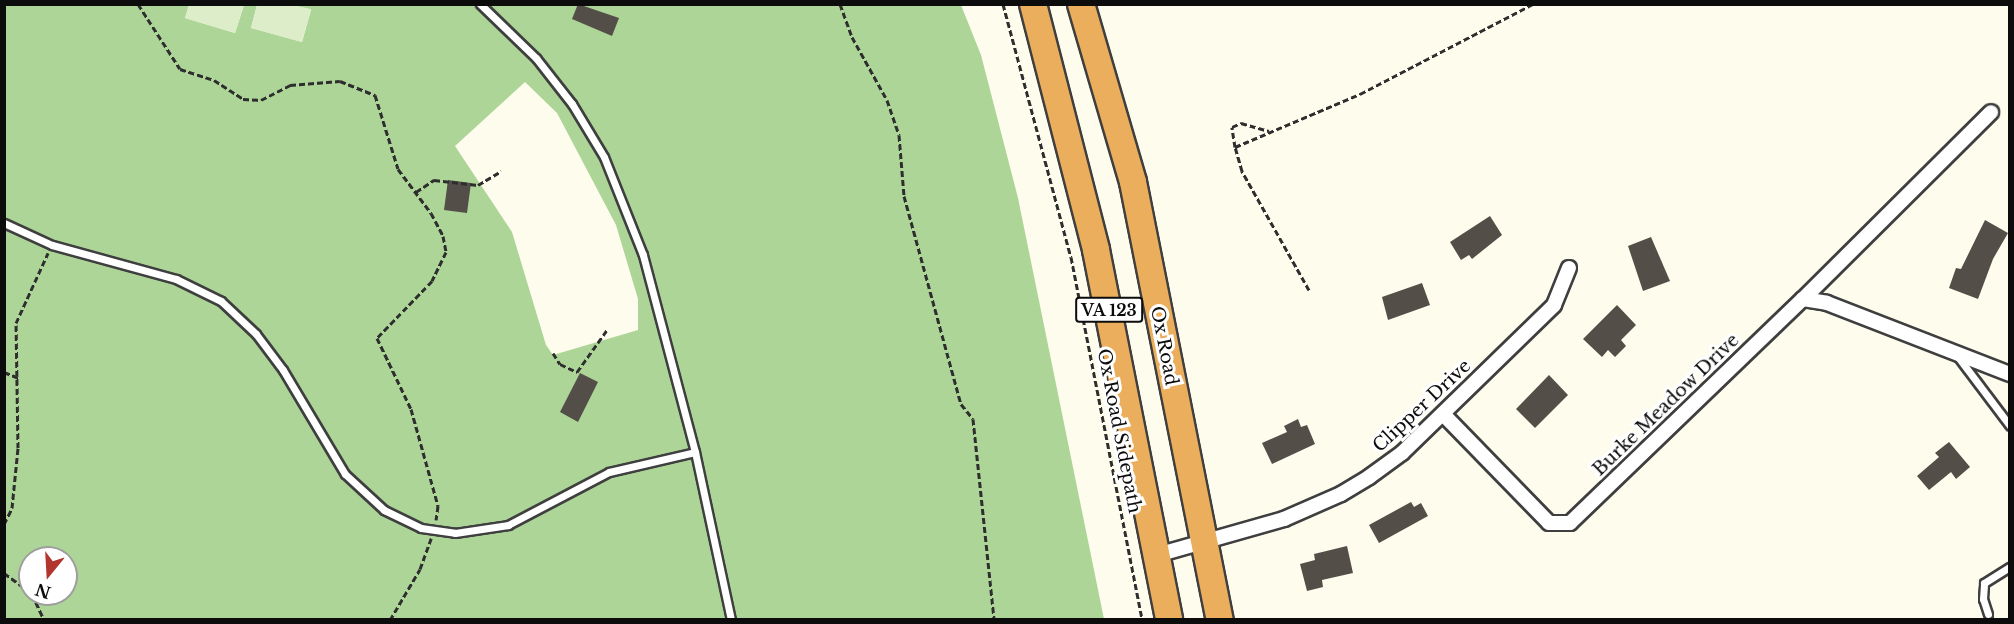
<!DOCTYPE html>
<style>
body{margin:0}
#map{position:relative;width:2014px;height:624px;overflow:hidden;background:#fefcec;font-family:"Libre Baskerville",serif}
div>[style]{position:absolute}
[style*='--x']{left:calc(var(--x)*1px);top:calc(var(--y)*1px);width:calc(var(--w)*1px);rotate:calc(var(--a)*1deg)}
.forest>*{inset:0;background:#add598}
.pitch>*{inset:0;background:#ddedc9}
.building>*{inset:0;background:#544e49}
.path>*{height:3px;margin-top:-1.5px;transform-origin:0;background:repeating-linear-gradient(90deg,#2e2e2e 0 6px,transparent 0 9px)}
.roads{filter:drop-shadow(2px 0 #3f3f3f) drop-shadow(-2px 0 #3f3f3f) drop-shadow(0 2px #3f3f3f) drop-shadow(0 -2px #3f3f3f)}
.lane>*{height:7px;margin:-3.5px;padding:0 3.5px;transform-origin:3.5px;border-radius:3.5px;background:#fff}
.street>*{height:14px;margin:-7px;padding:0 7px;transform-origin:7px;border-radius:7px;background:#fff}
.highway>*{height:26px;margin:-13px;padding:0 13px;transform-origin:13px;border-radius:13px;background:#ebae5d}
span{translate:-50% -50%;white-space:nowrap;text-align:center;line-height:1.15;-webkit-text-stroke:6px #fff;paint-order:stroke}
.shield-label span{padding:2px 4px;background:#fff;border:2px solid;border-radius:4px;-webkit-text-stroke-width:0}
.shield-label{font-size:16px;color:#0c0c0c;font-weight:700}
.street-label{font-size:18px;color:#0c0c0c}
.frame{position:absolute;inset:0;border:6px solid #0c0c0c;pointer-events:none}
.north{position:absolute;left:18px;top:546px;width:60px;height:60px;box-sizing:border-box;background:#fff;border:2px solid #9e9e9e;border-radius:50%;rotate:198deg;font-size:16px;font-weight:700;line-height:24px;text-align:center;color:#0c0c0c}
.north::after{content:'';display:block;margin:auto;width:21px;height:27px;background:#b2362d;clip-path:polygon(50% 0,100% 100%,50% 72%,0 100%)}
</style>
<div id="map">
<div class="forest">
<i style="clip-path:polygon(evenodd,4px 5px,189px 5px,185px 18px,235px 33px,244px 5px,257px 5px,251px 28px,302px 42px,311px 10px,292px 5px,961px 5px,981px 55px,1018px 198px,1104px 619px,5px 619px,4px 5px,525px 82px,557px 113px,616px 225px,638px 299px,638px 330px,553px 355px,546px 345px,512px 232px,455px 146px,525px 82px,4px 5px,30px 558px,66px 558px,66px 594px,30px 594px,30px 558px)"></i>
</div>
<div class="pitch">
<i style="clip-path:polygon(189px 5px,189px 4px,244px 5px,235px 33px,185px 18px)"></i>
<i style="clip-path:polygon(257px 5px,292px 5px,311px 9px,302px 42px,251px 28px)"></i>
</div>
<div class="building">
<i style="clip-path:polygon(578px 4px,619px 18px,612px 36px,572px 19px)"></i>
<i style="clip-path:polygon(448px 180px,471px 183px,467px 213px,444px 210px)"></i>
<i style="clip-path:polygon(1490px 216px,1502px 235px,1472px 259px,1469px 255px,1461px 260px,1450px 242px)"></i>
<i style="clip-path:polygon(1985px 220px,2008px 233px,1993px 259px,1978px 299px,1949px 288px,1956px 268px,1961px 269px)"></i>
<i style="clip-path:polygon(1651px 237px,1670px 281px,1643px 291px,1628px 246px)"></i>
<i style="clip-path:polygon(1422px 283px,1430px 305px,1388px 320px,1382px 297px)"></i>
<i style="clip-path:polygon(1617px 305px,1636px 325px,1621px 340px,1626px 346px,1615px 357px,1608px 350px,1602px 357px,1583px 339px)"></i>
<i style="clip-path:polygon(580px 373px,598px 382px,578px 422px,560px 412px)"></i>
<i style="clip-path:polygon(1549px 375px,1568px 395px,1535px 428px,1516px 409px)"></i>
<i style="clip-path:polygon(1298px 419px,1301px 427px,1307px 425px,1315px 444px,1272px 464px,1262px 443px,1287px 432px,1284px 426px)"></i>
<i style="clip-path:polygon(1949px 442px,1970px 467px,1956px 479px,1951px 472px,1929px 490px,1917px 476px,1939px 457px,1935px 453px)"></i>
<i style="clip-path:polygon(1411px 502px,1414px 507px,1421px 503px,1428px 516px,1379px 543px,1369px 525px)"></i>
<i style="clip-path:polygon(1347px 546px,1353px 573px,1322px 580px,1323px 587px,1307px 591px,1300px 564px,1315px 560px,1314px 554px)"></i>
</div>
<div class="path">
<i style="--x:138;--y:4;--w:77;--a:57.1"></i>
<i style="--x:180;--y:69;--w:36;--a:18"></i>
<i style="--x:214;--y:80;--w:35;--a:33"></i>
<i style="--x:243;--y:99;--w:18;--a:3"></i>
<i style="--x:261;--y:100;--w:33;--a:-27"></i>
<i style="--x:290;--y:85;--w:50;--a:-4.6"></i>
<i style="--x:340;--y:81;--w:38;--a:22"></i>
<i style="--x:375;--y:95;--w:77;--a:72.7"></i>
<i style="--x:398;--y:169;--w:55;--a:53.1"></i>
<i style="--x:431;--y:213;--w:26;--a:62"></i>
<i style="--x:443;--y:236;--w:16;--a:79"></i>
<i style="--x:446;--y:252;--w:32;--a:116"></i>
<i style="--x:432;--y:281;--w:79;--a:134"></i>
<i style="--x:377;--y:338;--w:79;--a:64.4"></i>
<i style="--x:411;--y:409;--w:101;--a:74.4"></i>
<i style="--x:438;--y:506;--w:14;--a:98"></i>
<i style="--x:840;--y:4;--w:35;--a:70"></i>
<i style="--x:852;--y:37;--w:72;--a:60.9"></i>
<i style="--x:887;--y:100;--w:37;--a:71"></i>
<i style="--x:899;--y:135;--w:61;--a:85.3"></i>
<i style="--x:904;--y:196;--w:216;--a:74.7"></i>
<i style="--x:961;--y:404;--w:19;--a:51"></i>
<i style="--x:973;--y:419;--w:202;--a:84"></i>
<i style="--x:1003;--y:4;--w:262;--a:75"></i>
<i style="--x:1071;--y:257;--w:370;--a:78.9"></i>
<i style="--x:1235;--y:147;--w:20;--a:-99"></i>
<i style="--x:1232;--y:127;--w:10;--a:-24"></i>
<i style="--x:1241;--y:123;--w:29;--a:16"></i>
<i style="--x:416;--y:192;--w:22;--a:-34"></i>
<i style="--x:434;--y:180;--w:44;--a:6.5"></i>
<i style="--x:478;--y:185;--w:27;--a:-31"></i>
<i style="--x:1309;--y:290;--w:137;--a:-119.4"></i>
<i style="--x:1242;--y:171;--w:25;--a:-106"></i>
<i style="--x:1235;--y:147;--w:136;--a:-23"></i>
<i style="--x:1360;--y:94;--w:195;--a:-27.5"></i>
<i style="--x:553;--y:353;--w:13;--a:58"></i>
<i style="--x:560;--y:364;--w:19;--a:25"></i>
<i style="--x:577;--y:372;--w:52;--a:-54.5"></i>
<i style="--x:4;--y:372;--w:16;--a:22"></i>
<i style="--x:4;--y:524;--w:18;--a:-63"></i>
<i style="--x:12;--y:508;--w:60;--a:-84.3"></i>
<i style="--x:18;--y:448;--w:125;--a:-90.9"></i>
<i style="--x:16;--y:323;--w:77;--a:-65.4"></i>
<i style="--x:4;--y:573;--w:32;--a:36"></i>
<i style="--x:32;--y:594;--w:29;--a:65"></i>
<i style="--x:390;--y:620;--w:59;--a:-59.5"></i>
<i style="--x:420;--y:569;--w:33;--a:-70"></i>
</div>
<div class="roads">
<div class="lane">
<i style="--x:4;--y:223;--w:53;--a:24.6"></i>
<i style="--x:52;--y:245;--w:129;--a:15.3"></i>
<i style="--x:176;--y:279;--w:50;--a:26.1"></i>
<i style="--x:221;--y:301;--w:48;--a:43.3"></i>
<i style="--x:256;--y:334;--w:45;--a:53.1"></i>
<i style="--x:283;--y:370;--w:121;--a:59.2"></i>
<i style="--x:345;--y:474;--w:53;--a:42.7"></i>
<i style="--x:384;--y:510;--w:41;--a:25.9"></i>
<i style="--x:421;--y:528;--w:34;--a:8"></i>
<i style="--x:455;--y:533;--w:54;--a:-8.6"></i>
<i style="--x:508;--y:525;--w:114;--a:-27.7"></i>
<i style="--x:609;--y:472;--w:88;--a:-13.1"></i>
<i style="--x:695;--y:452;--w:204;--a:-104.8"></i>
<i style="--x:643;--y:255;--w:105;--a:-111.7"></i>
<i style="--x:604;--y:157;--w:62;--a:-121.1"></i>
<i style="--x:572;--y:104;--w:58;--a:-128"></i>
<i style="--x:536;--y:58;--w:78;--a:-136"></i>
<i style="--x:1958;--y:357;--w:86;--a:53"></i>
<i style="--x:695;--y:452;--w:172;--a:77.9"></i>
<i style="--x:1988;--y:614;--w:16;--a:-108"></i>
<i style="--x:1983;--y:599;--w:16;--a:-86"></i>
<i style="--x:1984;--y:583;--w:31;--a:-32"></i>
</div>
<div class="street">
<i style="--x:1803;--y:299;--w:265;--a:-44.8"></i>
<i style="--x:1443;--y:414;--w:152;--a:45.8"></i>
<i style="--x:1549;--y:523;--w:21;--a:0"></i>
<i style="--x:1570;--y:523;--w:323;--a:-43.9"></i>
<i style="--x:1803;--y:299;--w:24;--a:9"></i>
<i style="--x:1827;--y:303;--w:196;--a:21.2"></i>
<i style="--x:1157;--y:555;--w:132;--a:-15.8"></i>
<i style="--x:1284;--y:519;--w:62;--a:-23.7"></i>
<i style="--x:1341;--y:494;--w:33;--a:-31"></i>
<i style="--x:1369;--y:477;--w:41;--a:-36"></i>
<i style="--x:1402;--y:453;--w:212;--a:-44.2"></i>
<i style="--x:1554;--y:305;--w:40;--a:-68"></i>
</div>
<div class="highway">
<i style="--x:1033;--y:4;--w:254;--a:75.6"></i>
<i style="--x:1096;--y:250;--w:377;--a:78.8"></i>
<i style="--x:1081;--y:4;--w:185;--a:73.7"></i>
<i style="--x:1133;--y:182;--w:447;--a:78.8"></i>
</div>
</div>
<div class="shield-label">
<span style="left:1109px;top:310px">VA 123</span>
</div>
<div class="street-label">
<span style="left:1164px;top:346px;rotate:79deg">Ox Road</span>
<span style="left:1666px;top:405px;rotate:-44deg">Burke Meadow Drive</span>
<span style="left:1422px;top:406px;rotate:-43deg">Clipper Drive</span>
<span style="left:1119px;top:431px;rotate:79deg">Ox Road Sidepath</span>
</div>
<div class="frame"></div>
<div class="north">N</div>
</div>
